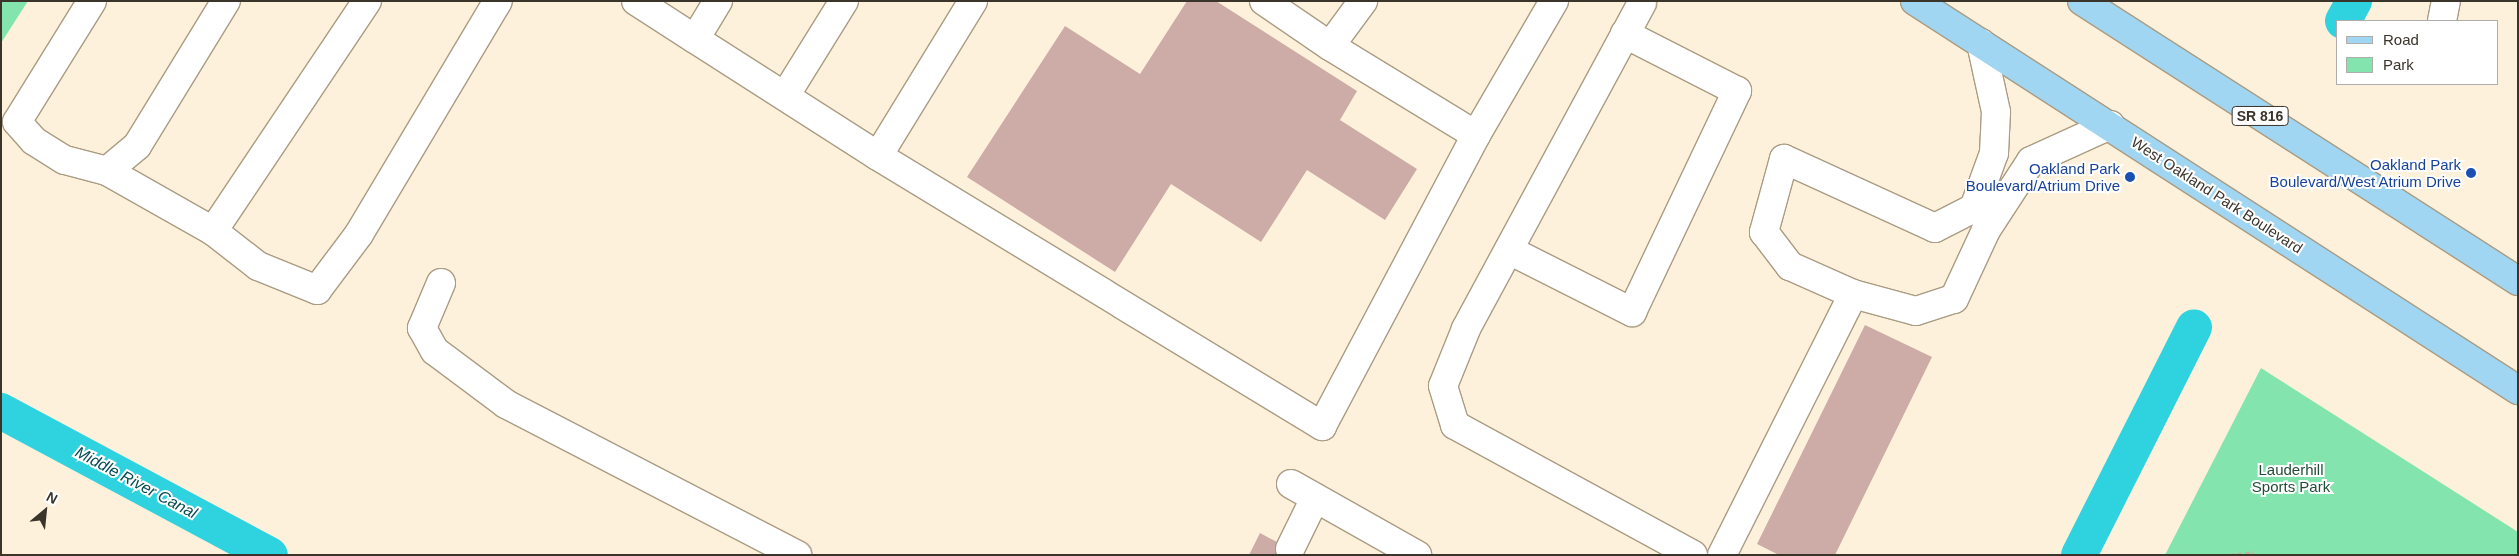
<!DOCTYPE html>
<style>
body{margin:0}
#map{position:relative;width:2519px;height:556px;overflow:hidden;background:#fdf1dc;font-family:Arial,sans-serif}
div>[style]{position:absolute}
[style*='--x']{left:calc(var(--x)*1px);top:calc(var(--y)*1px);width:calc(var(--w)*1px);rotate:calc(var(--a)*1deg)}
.green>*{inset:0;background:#83e5ad}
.canal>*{height:36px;margin:-18px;padding:0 18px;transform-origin:18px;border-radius:18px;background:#2fd3df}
.building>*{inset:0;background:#cdaca7}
.path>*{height:3px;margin-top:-1.5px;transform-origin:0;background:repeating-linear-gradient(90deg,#beb4a3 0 5px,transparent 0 7.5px)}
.roads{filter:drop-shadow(1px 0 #aa9c83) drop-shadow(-1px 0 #aa9c83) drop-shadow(0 1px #aa9c83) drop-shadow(0 -1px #aa9c83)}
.minor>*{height:28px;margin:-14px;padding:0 14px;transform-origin:14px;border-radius:14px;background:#fff}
.major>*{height:28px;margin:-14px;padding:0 14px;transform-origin:14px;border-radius:14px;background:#a1d6f2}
.dots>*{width:14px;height:14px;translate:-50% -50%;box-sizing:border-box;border:2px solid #fff;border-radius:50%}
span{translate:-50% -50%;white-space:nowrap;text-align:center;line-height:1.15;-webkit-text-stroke:4px #fff;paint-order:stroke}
.shield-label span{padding:1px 4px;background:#fff;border:1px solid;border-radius:4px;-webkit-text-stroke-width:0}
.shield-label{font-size:14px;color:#3a342a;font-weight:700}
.transit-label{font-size:15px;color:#164399}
.right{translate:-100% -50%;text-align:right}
.street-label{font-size:15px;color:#3a342a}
.park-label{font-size:15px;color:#234d36}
.water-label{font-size:16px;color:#044b50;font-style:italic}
.frame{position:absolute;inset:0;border:2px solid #3a342a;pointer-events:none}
.legend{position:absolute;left:2336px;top:20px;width:162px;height:65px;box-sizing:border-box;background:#fff;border:1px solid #b0aeaa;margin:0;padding:6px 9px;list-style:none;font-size:15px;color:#3a342a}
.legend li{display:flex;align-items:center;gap:10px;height:25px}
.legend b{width:25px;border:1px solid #b0aeaa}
.north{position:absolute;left:20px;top:486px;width:50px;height:50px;-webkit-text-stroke:4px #fff;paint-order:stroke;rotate:28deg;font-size:14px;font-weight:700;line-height:20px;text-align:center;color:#3a342a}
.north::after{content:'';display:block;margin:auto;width:18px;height:22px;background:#3a342a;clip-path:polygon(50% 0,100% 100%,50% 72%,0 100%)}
</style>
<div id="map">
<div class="green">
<i style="clip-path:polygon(1px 1px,28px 1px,1px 43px)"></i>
<i style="clip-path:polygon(2261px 368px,2518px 532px,2518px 555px,2165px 555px)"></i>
</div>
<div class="canal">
<i style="--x:2343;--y:21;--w:23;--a:-61"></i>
<i style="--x:1;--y:411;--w:305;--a:28.2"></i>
<i style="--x:2079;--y:555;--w:255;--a:-63.2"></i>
</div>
<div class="building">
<i style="clip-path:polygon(1187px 1px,1216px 1px,1357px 91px,1340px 120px,1417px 169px,1385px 220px,1307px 170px,1261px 242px,1171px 184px,1115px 272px,967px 177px,1065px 26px,1140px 74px)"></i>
<i style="clip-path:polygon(1865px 325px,1932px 357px,1835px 555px,1779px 555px,1757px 544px)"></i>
<i style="clip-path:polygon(1260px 533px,1290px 549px,1301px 555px,1249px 555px)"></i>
</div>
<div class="path">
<i style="--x:2230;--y:555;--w:23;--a:-7"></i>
</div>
<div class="roads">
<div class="minor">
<i style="--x:92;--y:1;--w:142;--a:121.8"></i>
<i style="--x:17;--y:122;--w:25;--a:48"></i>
<i style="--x:34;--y:141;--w:36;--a:32"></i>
<i style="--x:65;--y:160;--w:43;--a:14.7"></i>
<i style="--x:107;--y:171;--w:39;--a:-40"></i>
<i style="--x:137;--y:146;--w:170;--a:-58.5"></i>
<i style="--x:367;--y:1;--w:277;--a:123.8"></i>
<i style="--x:213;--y:231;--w:57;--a:37.9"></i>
<i style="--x:258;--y:266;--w:64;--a:22.1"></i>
<i style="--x:317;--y:290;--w:70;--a:-53.1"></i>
<i style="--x:359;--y:234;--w:271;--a:-59.2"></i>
<i style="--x:636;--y:1;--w:70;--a:32.8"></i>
<i style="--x:718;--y:1;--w:44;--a:121.2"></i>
<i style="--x:695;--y:39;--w:217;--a:32.6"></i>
<i style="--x:878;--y:156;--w:182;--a:-58.5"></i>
<i style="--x:1264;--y:1;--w:80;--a:34.3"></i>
<i style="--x:1330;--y:46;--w:56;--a:-53.7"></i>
<i style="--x:1642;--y:3;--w:370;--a:118.4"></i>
<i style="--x:1466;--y:329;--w:61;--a:112"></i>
<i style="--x:1443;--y:386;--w:41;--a:72.9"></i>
<i style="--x:1455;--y:425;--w:271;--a:28.6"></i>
<i style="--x:2442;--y:21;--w:20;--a:-79"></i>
<i style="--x:1981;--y:43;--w:71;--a:77.7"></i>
<i style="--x:1996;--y:112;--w:41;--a:92.8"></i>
<i style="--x:1994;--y:153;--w:59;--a:110"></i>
<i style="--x:1974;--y:208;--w:44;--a:152.9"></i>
<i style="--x:1935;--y:228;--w:166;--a:-155.4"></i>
<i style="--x:1784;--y:159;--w:76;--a:105.3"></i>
<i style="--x:1764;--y:232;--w:43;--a:52.6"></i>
<i style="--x:1790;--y:266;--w:69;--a:24"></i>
<i style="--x:1853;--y:294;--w:65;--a:15.1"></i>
<i style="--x:1916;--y:311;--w:40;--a:-18"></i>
<i style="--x:1954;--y:299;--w:76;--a:-65.1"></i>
<i style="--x:1986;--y:230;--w:82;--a:-56.9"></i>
<i style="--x:2031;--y:161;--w:87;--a:-24.5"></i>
<i style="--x:1330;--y:46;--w:171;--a:31.4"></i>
<i style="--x:1476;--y:135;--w:155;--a:-59.8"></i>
<i style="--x:785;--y:96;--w:112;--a:-58.2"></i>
<i style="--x:878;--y:156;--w:520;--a:31.3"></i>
<i style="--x:1322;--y:426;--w:329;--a:-62.1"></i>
<i style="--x:107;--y:171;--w:122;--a:29.5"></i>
<i style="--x:1509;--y:250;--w:138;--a:26.8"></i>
<i style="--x:1632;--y:312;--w:245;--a:-64.6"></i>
<i style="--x:1737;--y:91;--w:126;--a:-153"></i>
<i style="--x:441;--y:283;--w:49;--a:112.9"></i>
<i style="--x:422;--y:328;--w:26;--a:61"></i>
<i style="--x:435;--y:351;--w:89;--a:36.7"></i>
<i style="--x:506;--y:404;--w:328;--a:27.4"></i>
<i style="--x:1291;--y:484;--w:145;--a:29.4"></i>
<i style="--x:1290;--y:549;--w:57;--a:-63.9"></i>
<i style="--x:1722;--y:555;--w:292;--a:-63.3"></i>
</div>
<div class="major">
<i style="--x:1915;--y:1;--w:718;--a:32.83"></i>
<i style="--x:2082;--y:1;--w:518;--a:32.71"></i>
</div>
</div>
<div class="dots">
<i style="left:2471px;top:173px;background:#1a4fb4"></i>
<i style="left:2130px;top:177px;background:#1a4fb4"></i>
</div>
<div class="shield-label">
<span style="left:2260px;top:116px">SR 816</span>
</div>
<div class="transit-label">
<span class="right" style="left:2461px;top:173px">Oakland Park<br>Boulevard/West Atrium Drive</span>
<span class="right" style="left:2120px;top:177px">Oakland Park<br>Boulevard/Atrium Drive</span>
</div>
<div class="street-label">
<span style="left:2217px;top:195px;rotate:33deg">West Oakland Park Boulevard</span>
</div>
<div class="park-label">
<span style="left:2291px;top:478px">Lauderhill<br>Sports Park</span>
</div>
<div class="water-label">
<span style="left:136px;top:483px;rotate:28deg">Middle River Canal</span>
</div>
<div class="frame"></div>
<ul class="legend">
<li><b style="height:6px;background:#a1d6f2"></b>Road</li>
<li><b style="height:14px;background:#83e5ad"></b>Park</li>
</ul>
<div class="north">N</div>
</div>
